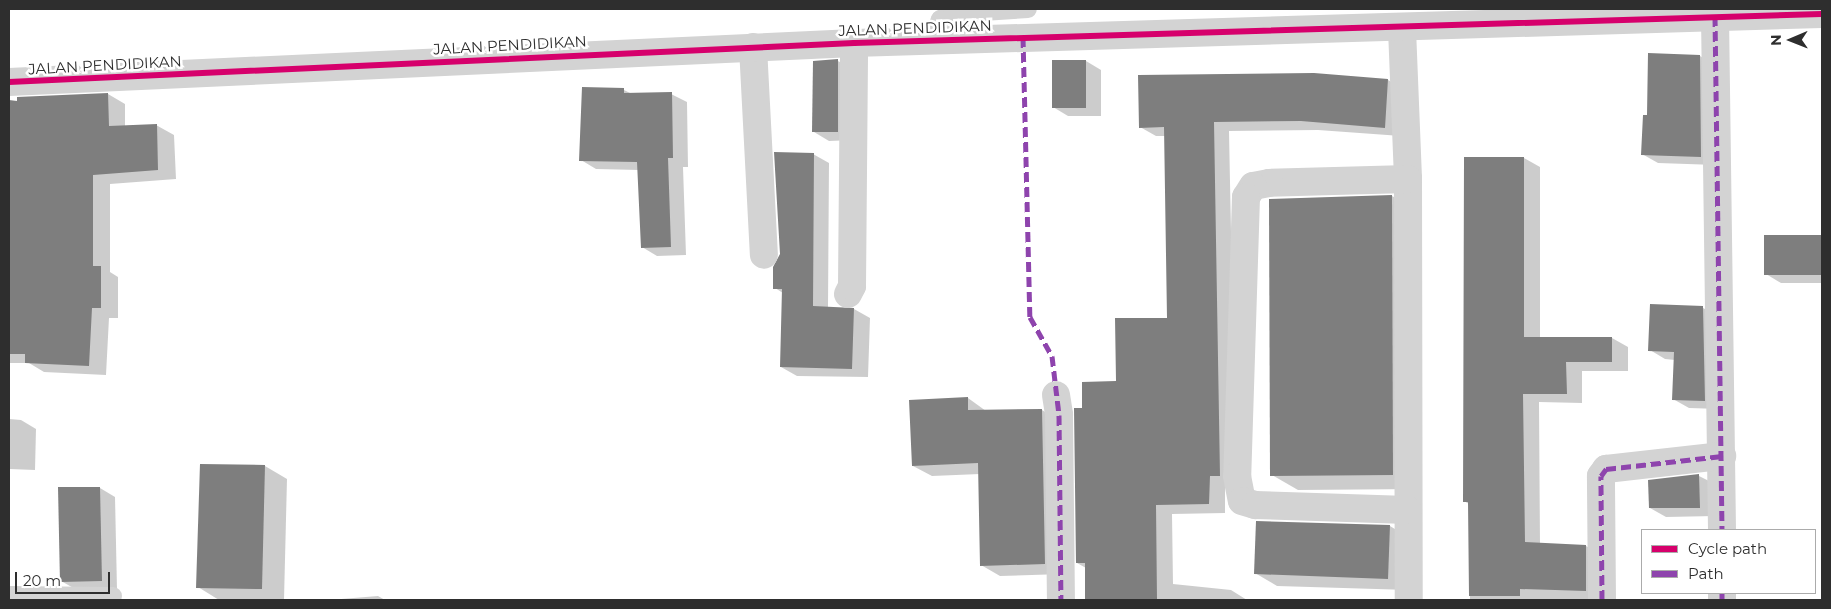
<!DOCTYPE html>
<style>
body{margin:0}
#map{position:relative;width:1831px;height:609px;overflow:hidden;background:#fff;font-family:Montserrat,sans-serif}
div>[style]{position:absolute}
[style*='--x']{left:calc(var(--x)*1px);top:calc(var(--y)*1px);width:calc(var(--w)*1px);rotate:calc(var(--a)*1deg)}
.shadow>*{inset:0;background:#0003}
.building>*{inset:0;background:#7e7e7e}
.lane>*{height:18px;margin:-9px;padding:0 9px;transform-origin:9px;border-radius:9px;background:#d3d3d3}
.street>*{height:28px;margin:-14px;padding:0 14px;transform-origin:14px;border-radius:14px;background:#d3d3d3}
.quiet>*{height:5px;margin-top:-2.5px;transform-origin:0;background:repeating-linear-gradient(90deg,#8e44ad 0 10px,transparent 0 15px)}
.cycleway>*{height:6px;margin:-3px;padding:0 3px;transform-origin:3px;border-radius:3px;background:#d6006c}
span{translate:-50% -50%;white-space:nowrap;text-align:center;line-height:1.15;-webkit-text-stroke:5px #fff;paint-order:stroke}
.street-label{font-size:15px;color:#2e2e2e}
.frame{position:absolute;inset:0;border:10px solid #2e2e2e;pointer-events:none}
.legend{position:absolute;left:1641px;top:529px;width:175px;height:65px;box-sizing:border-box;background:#fff;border:1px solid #ababab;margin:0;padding:6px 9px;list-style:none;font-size:15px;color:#2e2e2e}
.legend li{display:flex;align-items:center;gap:10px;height:25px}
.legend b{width:25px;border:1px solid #ababab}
.north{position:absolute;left:1766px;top:15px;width:50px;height:50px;-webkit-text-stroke:4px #fff;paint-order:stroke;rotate:269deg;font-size:14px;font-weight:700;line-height:20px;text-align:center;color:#2e2e2e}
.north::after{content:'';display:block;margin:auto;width:18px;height:22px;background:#2e2e2e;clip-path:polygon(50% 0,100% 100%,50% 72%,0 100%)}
.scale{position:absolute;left:15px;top:572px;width:95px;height:22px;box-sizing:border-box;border:2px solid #2e2e2e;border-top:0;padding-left:6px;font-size:15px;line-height:18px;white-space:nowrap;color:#2e2e2e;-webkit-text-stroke:4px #fff;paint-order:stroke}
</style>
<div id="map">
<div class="shadow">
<i style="clip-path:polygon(1700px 56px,1715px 65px,1716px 165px,1658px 163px,1642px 154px,1648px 116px)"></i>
<i style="clip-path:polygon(838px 61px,853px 70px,853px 140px,829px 141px,814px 132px)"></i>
<i style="clip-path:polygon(1086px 61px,1101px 70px,1101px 116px,1068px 116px,1053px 107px)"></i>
<i style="clip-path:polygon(1314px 74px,1388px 80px,1404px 89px,1401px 136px,1318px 130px,1229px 131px,1236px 485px,1225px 485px,1225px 513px,1172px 514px,1173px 584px,1231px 590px,1247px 600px,1086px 600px,1086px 568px,1077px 563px,1084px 409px,1117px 382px,1169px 319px,1165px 136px,1156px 136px,1140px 127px)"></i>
<i style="clip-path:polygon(624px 90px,632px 94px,671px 94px,687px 102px,688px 167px,683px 167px,686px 255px,657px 256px,642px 247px,639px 170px,596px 169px,581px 160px)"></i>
<i style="clip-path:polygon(108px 94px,125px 104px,125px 126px,156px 125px,174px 135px,176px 179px,110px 184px,110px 272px,118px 277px,118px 318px,109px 318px,106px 375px,44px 372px,29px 363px,9px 363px,9px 102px)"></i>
<i style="clip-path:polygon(813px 154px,829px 163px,828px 308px,854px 309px,870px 318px,868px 377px,797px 376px,781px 367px,783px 293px,775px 288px,781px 254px)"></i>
<i style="clip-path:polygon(1524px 158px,1540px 167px,1540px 338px,1612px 338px,1628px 347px,1628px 371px,1582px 371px,1582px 403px,1539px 402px,1540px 544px,1586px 546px,1602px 555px,1602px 600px,1470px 600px,1469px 504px,1464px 501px)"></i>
<i style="clip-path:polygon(1392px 196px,1418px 211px,1419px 489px,1298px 490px,1272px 475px,1270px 200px)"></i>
<i style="clip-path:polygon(1765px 237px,1822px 237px,1822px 283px,1781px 283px,1766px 274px)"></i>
<i style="clip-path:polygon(1703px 308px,1718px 316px,1720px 409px,1689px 408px,1673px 399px,1675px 360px,1665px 359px,1650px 350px)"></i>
<i style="clip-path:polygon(968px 398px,986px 411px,1042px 410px,1060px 421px,1063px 574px,1000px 576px,981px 565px,980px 474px,932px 476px,913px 466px)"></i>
<i style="clip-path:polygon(9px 419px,21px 420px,36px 429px,35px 470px,9px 469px)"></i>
<i style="clip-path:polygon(265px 466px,287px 479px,284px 600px,219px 600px,198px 587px)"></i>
<i style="clip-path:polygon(1699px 476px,1715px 484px,1715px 516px,1666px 517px,1650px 508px,1650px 481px)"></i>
<i style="clip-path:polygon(100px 488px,115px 497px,117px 589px,77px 590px,61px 581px)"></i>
<i style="clip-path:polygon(1390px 526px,1411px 539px,1409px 590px,1277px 586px,1255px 573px)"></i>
<i style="clip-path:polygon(378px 596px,385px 600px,329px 600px)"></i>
</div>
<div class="building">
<i style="clip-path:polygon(1648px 53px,1700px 55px,1701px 157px,1641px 155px,1643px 115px,1647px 115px)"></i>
<i style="clip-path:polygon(838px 59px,838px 132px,812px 132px,813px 61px)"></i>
<i style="clip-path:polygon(1052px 60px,1086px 60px,1086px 108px,1052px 108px)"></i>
<i style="clip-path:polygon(1314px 73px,1388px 79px,1385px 128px,1301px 121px,1214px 122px,1220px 476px,1210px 476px,1209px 504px,1156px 505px,1157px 600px,1085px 600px,1085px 563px,1076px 563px,1074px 408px,1082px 408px,1082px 382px,1116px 381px,1115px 318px,1167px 318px,1164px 127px,1139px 128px,1138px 75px)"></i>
<i style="clip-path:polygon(582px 87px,624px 88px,624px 93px,672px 92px,673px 158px,668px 158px,671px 247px,641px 248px,637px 162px,579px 161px)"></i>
<i style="clip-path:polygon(108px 93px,109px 126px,157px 124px,158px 170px,93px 175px,93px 266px,101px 266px,101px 308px,92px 308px,89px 366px,25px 363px,25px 354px,9px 354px,9px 100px,17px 101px,17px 97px)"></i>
<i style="clip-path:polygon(774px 152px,814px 153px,813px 306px,854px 308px,852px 369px,780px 367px,782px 289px,773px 289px,773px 267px,780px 254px)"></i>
<i style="clip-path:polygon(1464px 157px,1524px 157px,1524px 337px,1612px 337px,1612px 362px,1566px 362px,1567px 394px,1523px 394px,1525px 542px,1586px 545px,1586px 591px,1520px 589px,1520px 596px,1469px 596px,1468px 502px,1463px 502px)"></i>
<i style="clip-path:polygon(1392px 195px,1393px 475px,1270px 476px,1269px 199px)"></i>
<i style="clip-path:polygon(1764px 235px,1822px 235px,1822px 275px,1764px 275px)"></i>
<i style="clip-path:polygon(1650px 304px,1703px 306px,1705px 401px,1672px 400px,1674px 352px,1648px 351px)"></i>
<i style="clip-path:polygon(968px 397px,968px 410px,1042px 409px,1045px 564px,980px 566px,978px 463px,912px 466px,909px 400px)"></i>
<i style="clip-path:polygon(200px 464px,265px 465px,262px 589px,196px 588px)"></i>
<i style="clip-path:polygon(1699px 474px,1700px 508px,1649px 508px,1648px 480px)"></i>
<i style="clip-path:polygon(58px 487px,100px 487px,102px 581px,60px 582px)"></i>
<i style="clip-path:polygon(1256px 521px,1390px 525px,1388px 579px,1254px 574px)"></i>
</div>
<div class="lane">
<i style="--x:932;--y:40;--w:22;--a:-69"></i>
<i style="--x:940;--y:19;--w:13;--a:-23"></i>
<i style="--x:952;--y:14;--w:76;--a:-3.8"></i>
<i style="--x:9;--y:595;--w:104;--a:0.6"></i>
</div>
<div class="street">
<i style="--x:1715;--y:16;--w:514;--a:89.22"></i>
<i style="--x:1402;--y:29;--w:150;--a:87.7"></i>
<i style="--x:1408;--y:179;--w:421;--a:89.9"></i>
<i style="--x:753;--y:47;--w:208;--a:87"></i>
<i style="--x:9;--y:82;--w:846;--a:-2.64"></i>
<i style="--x:854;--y:43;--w:968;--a:-1.72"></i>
<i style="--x:1408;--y:179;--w:139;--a:178.4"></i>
<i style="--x:1269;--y:183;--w:16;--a:169"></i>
<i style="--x:1253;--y:186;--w:13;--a:122"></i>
<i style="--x:1246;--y:197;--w:279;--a:91.8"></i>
<i style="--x:1237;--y:476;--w:25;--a:79"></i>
<i style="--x:1242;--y:501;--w:14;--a:17"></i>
<i style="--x:1255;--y:505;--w:153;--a:1.9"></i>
<i style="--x:848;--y:294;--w:9;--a:-63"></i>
<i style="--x:852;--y:286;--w:243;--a:-89.5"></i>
<i style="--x:1056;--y:395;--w:20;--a:81"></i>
<i style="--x:1059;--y:415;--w:185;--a:89.4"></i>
<i style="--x:1602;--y:600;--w:124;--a:-90.5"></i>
<i style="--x:1601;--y:476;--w:9;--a:-54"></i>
<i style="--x:1606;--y:469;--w:117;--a:-6.4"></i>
<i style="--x:1722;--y:600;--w:7;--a:-90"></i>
</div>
<div class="quiet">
<i style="--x:1715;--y:16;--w:514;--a:89.22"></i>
<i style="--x:1023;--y:37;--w:280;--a:88.6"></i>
<i style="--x:1030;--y:317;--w:45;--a:60.6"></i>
<i style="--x:1052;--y:356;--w:59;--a:83.2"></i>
<i style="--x:1059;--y:415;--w:185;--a:89.4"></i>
<i style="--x:1602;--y:600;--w:124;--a:-90.5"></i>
<i style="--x:1601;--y:476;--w:9;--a:-54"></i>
<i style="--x:1606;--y:469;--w:117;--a:-6.4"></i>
<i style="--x:1722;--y:600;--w:7;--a:-90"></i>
</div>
<div class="cycleway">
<i style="--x:9;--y:82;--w:846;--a:-2.64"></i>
<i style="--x:854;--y:43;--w:968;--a:-1.72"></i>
</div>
<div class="street-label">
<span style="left:915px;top:28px;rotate:-2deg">JALAN PENDIDIKAN</span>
<span style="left:510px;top:45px;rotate:-3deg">JALAN PENDIDIKAN</span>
<span style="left:105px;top:65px;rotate:-3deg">JALAN PENDIDIKAN</span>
</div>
<div class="frame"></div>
<ul class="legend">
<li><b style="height:6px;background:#d6006c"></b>Cycle path</li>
<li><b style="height:6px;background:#8e44ad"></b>Path</li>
</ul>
<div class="north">N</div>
<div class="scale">20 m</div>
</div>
